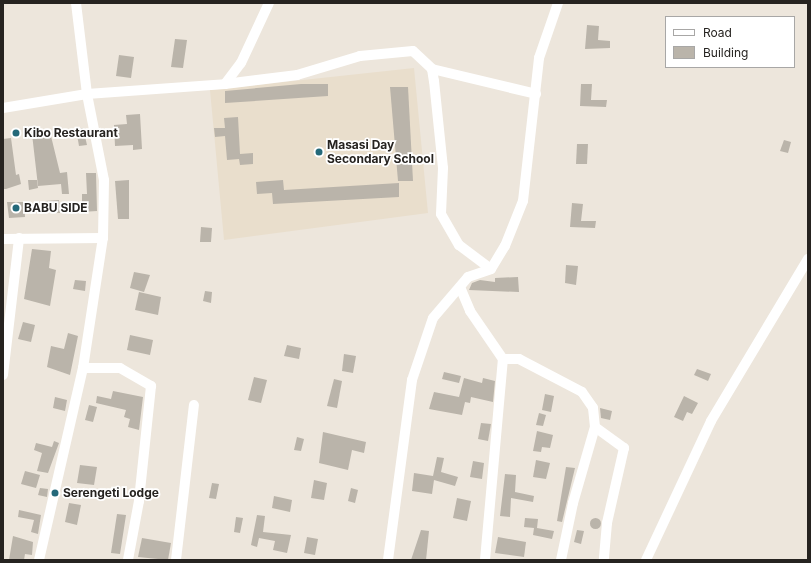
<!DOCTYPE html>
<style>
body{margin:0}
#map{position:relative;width:811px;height:563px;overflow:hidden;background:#ede6dc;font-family:Inter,sans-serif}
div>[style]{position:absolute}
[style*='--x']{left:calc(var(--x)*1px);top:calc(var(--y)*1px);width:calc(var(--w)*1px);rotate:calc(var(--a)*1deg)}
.built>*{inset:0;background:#e9decc}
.building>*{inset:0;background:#bab4aa}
.round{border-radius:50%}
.minor>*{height:10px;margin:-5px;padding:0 5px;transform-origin:5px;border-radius:5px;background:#fff}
.dots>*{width:11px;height:11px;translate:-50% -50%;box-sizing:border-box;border:2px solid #fff;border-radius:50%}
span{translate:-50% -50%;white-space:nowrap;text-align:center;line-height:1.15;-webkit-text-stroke:3.5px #fff;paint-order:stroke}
.poi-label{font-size:12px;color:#262320;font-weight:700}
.left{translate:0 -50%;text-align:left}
.frame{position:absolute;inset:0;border:4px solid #262320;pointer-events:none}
.legend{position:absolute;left:665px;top:16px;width:130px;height:52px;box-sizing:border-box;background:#fff;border:1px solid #a8a7a6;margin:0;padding:5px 7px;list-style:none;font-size:12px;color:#262320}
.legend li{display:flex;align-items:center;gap:8px;height:20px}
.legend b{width:20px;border:1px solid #a8a7a6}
</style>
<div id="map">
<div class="built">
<i style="clip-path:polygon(414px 68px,428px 213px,224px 240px,210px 90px)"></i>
</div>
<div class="building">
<i style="clip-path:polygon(587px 25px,599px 26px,598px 40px,610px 41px,610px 48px,585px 49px)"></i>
<i style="clip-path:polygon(175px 39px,187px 40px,183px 68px,171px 67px)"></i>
<i style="clip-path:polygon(119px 55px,134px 57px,131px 78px,116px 76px)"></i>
<i style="clip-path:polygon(301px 84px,328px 84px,328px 96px,225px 103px,225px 91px)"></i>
<i style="clip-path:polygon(581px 84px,592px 84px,591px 100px,607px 100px,606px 107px,580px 106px)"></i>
<i style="clip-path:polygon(390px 87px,408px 87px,413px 181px,398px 181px)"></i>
<i style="clip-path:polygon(140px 114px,142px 149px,133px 150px,133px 145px,115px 146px,114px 125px,127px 124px,126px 115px)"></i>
<i style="clip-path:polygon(238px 117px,240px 154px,253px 153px,253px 164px,240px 165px,239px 159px,227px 160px,225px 136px,215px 137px,214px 128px,225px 128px,224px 118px)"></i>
<i style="clip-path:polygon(83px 128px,87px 145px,79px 146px,76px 129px)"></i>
<i style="clip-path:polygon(50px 132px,60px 173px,67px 172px,69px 194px,62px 194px,61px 184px,38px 186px,32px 134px)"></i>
<i style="clip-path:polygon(11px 138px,16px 175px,19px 174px,21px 184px,6px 189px,3px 189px,3px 139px)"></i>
<i style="clip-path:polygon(784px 140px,791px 142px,788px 153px,780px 151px)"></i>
<i style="clip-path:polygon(577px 144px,588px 144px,587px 164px,576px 164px)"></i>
<i style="clip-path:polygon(86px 173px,96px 173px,97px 211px,82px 212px,82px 194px,87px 194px)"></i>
<i style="clip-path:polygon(28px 180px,37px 180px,38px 188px,29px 190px)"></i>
<i style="clip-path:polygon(129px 180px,129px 219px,118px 219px,115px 181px)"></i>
<i style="clip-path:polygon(283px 180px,284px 190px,399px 183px,399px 197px,273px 204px,272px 193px,257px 194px,256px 182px)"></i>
<i style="clip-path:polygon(59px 200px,60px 213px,45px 213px,45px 201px)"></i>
<i style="clip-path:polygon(7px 202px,24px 202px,25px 217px,9px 218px)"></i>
<i style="clip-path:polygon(572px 203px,583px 204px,581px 221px,596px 221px,595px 228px,570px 227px)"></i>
<i style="clip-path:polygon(201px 227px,212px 228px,211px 242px,200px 242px)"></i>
<i style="clip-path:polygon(32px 249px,51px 251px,49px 268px,56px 270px,50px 306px,24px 299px)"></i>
<i style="clip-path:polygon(566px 265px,578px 266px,576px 285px,565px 283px)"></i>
<i style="clip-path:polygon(134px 272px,150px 275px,144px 292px,130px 288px)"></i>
<i style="clip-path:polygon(518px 277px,519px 292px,469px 290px,472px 283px,480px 280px,495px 282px,495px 278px)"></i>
<i style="clip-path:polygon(75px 280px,86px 281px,85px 291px,73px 289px)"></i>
<i style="clip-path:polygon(205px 291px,212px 292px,211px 303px,203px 301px)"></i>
<i style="clip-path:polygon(139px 292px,161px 297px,158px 315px,135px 310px)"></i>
<i style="clip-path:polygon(23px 322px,35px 325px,31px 342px,18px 339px)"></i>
<i style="clip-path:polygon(68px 333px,78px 336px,70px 375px,47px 367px,51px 346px,64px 349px)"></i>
<i style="clip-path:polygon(130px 335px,153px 340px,150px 355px,127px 350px)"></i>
<i style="clip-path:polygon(287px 345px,301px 348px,299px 359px,284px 356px)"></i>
<i style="clip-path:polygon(344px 354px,356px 356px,353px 373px,342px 371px)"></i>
<i style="clip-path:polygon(697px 369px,711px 374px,708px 381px,694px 375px)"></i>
<i style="clip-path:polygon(444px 372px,461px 376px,459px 383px,442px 379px)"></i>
<i style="clip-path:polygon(254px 377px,267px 380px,261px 403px,248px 400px)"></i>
<i style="clip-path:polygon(464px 378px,482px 383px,483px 378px,495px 381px,493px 402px,471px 397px,470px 403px,465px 402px,462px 415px,429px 409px,434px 392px,459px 397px)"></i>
<i style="clip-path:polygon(334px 379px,342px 381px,337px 408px,327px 406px)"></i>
<i style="clip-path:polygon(113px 391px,143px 397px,139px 430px,128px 427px,130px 419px,124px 417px,126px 410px,96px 403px,97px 396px,111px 399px)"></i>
<i style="clip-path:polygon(545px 394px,554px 396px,551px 412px,542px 410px)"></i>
<i style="clip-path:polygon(684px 396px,698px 403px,692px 414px,687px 412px,683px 421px,674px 417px)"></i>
<i style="clip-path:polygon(55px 397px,67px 400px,65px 411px,53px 408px)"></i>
<i style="clip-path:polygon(89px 405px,97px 407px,93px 422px,85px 420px)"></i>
<i style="clip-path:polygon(600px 408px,612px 411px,610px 420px,601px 418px)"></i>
<i style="clip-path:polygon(539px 413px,546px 415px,543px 426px,536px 425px)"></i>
<i style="clip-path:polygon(481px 423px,491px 424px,488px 441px,478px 439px)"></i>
<i style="clip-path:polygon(537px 431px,553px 435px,550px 448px,542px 447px,541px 452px,533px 451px)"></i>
<i style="clip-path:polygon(323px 432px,366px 442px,364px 453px,352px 450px,348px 470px,319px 463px)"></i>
<i style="clip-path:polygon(297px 437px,304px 439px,301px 451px,294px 450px)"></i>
<i style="clip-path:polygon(54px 441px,59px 443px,48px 473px,37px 471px,42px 453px,34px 450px,36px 443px,52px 447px)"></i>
<i style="clip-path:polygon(437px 457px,444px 458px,441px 472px,458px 477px,455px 486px,434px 480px,432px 494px,412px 491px,414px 473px,433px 476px)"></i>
<i style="clip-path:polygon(536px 460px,550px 463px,546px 479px,533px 477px)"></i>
<i style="clip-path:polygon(473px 461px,484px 463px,482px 479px,470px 477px)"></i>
<i style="clip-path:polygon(80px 465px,97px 467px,94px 485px,77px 483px)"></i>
<i style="clip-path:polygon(566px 467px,575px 468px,562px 522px,557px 521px)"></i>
<i style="clip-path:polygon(25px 471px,40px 475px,36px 488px,21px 484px)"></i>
<i style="clip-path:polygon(505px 474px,516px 475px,515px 492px,534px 496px,533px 502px,511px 498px,510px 517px,500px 516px)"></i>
<i style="clip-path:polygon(314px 480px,327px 483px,324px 500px,311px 498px)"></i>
<i style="clip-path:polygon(212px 483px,219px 484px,216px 499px,209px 498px)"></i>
<i style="clip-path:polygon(40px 488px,48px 489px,47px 497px,38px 495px)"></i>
<i style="clip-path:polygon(351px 488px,358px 490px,355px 503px,348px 501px)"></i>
<i style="clip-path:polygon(274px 496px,292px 500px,290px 512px,272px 508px)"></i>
<i style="clip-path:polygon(457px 498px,471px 501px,467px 521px,453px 518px)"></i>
<i style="clip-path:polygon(69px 503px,81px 505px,77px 525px,65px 522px)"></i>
<i style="clip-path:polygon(19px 510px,41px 515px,38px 534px,31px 532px,34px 520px,18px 517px)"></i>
<i style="clip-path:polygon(117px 514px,126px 515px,120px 554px,111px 553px)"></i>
<i style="clip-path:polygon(257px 515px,265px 516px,263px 532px,291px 535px,287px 553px,273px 550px,275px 541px,259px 538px,257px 547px,251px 545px)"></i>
<i style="clip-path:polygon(236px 517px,243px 518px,240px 533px,234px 532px)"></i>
<i class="round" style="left:589.5px;top:517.5px;width:11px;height:11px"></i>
<i style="clip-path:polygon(525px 518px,538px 519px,537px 528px,554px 531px,552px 539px,533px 535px,534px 528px,524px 527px)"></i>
<i style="clip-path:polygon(421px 530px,429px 531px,426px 560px,411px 560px)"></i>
<i style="clip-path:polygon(577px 530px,584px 531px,581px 544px,574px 542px)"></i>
<i style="clip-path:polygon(13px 536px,33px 542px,32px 555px,25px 554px,24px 560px,9px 560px)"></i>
<i style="clip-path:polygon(307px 537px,318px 539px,315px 555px,304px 553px)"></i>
<i style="clip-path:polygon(498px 537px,526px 542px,524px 557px,495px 553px)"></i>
<i style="clip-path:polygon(142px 538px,171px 543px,168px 560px,138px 557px)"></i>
</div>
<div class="minor">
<i style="--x:432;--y:69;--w:107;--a:13.5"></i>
<i style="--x:225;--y:84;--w:73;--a:-7.1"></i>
<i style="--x:297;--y:75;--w:66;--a:-16.8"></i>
<i style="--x:360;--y:56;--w:53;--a:-5.4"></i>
<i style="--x:413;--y:51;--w:26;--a:43"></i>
<i style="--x:432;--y:69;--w:12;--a:81"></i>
<i style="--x:434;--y:81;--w:87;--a:84.1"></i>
<i style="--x:443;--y:168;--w:46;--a:92.5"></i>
<i style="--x:441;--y:214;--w:36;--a:60"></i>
<i style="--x:459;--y:245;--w:40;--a:37"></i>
<i style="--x:3;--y:108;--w:85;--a:-9.5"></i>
<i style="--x:87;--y:94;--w:138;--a:-4.1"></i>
<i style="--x:225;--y:84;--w:26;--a:-53"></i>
<i style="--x:241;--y:63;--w:66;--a:-65"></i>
<i style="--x:3;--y:239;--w:100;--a:-0.6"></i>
<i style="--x:460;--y:287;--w:26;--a:67"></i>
<i style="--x:470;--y:311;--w:58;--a:55.5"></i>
<i style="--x:503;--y:359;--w:16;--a:0"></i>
<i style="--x:519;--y:359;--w:71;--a:27.6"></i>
<i style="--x:582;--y:392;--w:19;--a:55"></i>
<i style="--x:593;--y:408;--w:19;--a:84"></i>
<i style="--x:595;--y:427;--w:36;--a:36"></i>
<i style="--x:624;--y:448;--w:77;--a:102.8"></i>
<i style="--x:607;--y:523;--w:37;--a:95"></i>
<i style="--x:83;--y:368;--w:37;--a:0"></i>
<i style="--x:120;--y:368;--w:36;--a:30"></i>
<i style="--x:151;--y:386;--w:116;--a:96"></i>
<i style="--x:139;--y:501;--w:60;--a:100.6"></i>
<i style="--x:3;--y:375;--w:138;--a:-83.3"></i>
<i style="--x:39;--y:560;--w:197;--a:-77.1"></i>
<i style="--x:83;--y:368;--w:132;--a:-81.3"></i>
<i style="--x:103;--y:238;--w:58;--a:-89"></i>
<i style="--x:104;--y:180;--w:88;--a:-101.2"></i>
<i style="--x:87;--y:94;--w:92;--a:-96.9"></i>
<i style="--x:176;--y:560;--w:156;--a:-83.4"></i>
<i style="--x:388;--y:560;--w:182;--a:-82.4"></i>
<i style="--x:412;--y:380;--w:65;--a:-71.3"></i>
<i style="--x:433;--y:318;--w:54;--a:-49.5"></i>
<i style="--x:468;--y:277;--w:24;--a:-19"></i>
<i style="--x:491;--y:269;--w:27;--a:-59"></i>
<i style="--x:505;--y:246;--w:48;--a:-68.2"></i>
<i style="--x:523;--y:201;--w:144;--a:-83.6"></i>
<i style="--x:539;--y:58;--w:58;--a:-70.9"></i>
<i style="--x:485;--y:560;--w:202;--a:-84.9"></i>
<i style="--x:561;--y:560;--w:58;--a:-78.1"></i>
<i style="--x:573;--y:503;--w:79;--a:-73.9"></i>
<i style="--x:646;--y:560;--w:153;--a:-64.9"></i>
<i style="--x:711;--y:421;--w:189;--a:-59.1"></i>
</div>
<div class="dots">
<i style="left:16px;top:133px;background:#24697a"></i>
<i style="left:319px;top:152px;background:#24697a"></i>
<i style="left:16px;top:208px;background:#24697a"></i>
<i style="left:55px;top:493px;background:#24697a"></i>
</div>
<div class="poi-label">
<span class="left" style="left:24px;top:133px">Kibo Restaurant</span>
<span class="left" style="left:327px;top:152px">Masasi Day<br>Secondary School</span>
<span class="left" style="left:24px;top:208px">BABU SIDE</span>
<span class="left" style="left:63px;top:493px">Serengeti Lodge</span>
</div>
<div class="frame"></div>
<ul class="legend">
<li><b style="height:5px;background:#fff"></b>Road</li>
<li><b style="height:11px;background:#bab4aa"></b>Building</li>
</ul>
</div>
